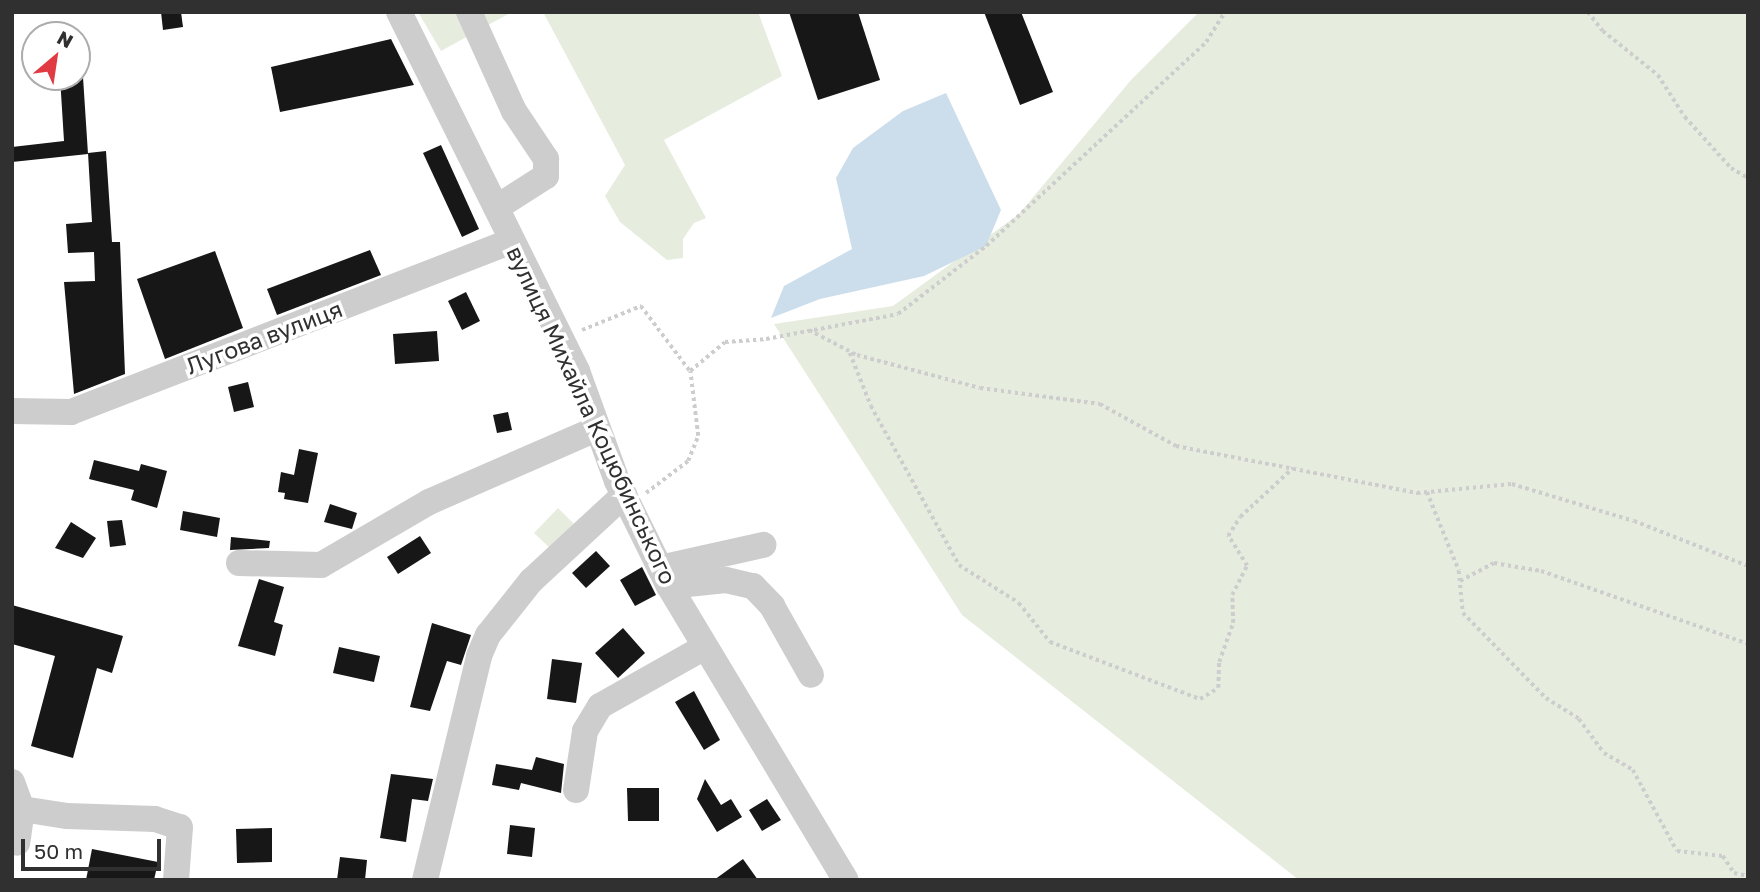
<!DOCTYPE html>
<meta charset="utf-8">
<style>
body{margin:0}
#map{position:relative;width:1760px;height:892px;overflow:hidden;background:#fff;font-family:"Golos Text",sans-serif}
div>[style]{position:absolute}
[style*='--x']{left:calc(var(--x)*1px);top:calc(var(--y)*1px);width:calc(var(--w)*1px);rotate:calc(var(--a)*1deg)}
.green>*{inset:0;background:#e6eddf}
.water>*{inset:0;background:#ccdeeb}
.building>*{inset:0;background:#171717}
.path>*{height:3.5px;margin-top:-1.75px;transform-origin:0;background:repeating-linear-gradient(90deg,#cdcdcd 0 3.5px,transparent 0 7px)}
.minor>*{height:26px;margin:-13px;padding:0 13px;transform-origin:13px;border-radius:13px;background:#cdcdcd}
span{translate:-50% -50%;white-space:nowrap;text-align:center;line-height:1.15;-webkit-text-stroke:7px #fff;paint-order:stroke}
.street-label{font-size:23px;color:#303030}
.frame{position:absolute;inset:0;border:14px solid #303030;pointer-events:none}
.north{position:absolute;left:21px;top:21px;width:70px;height:70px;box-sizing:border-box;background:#fff;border:2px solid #acacac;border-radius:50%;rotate:29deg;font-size:19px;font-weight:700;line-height:28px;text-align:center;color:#303030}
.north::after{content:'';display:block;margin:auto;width:24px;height:32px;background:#e03a42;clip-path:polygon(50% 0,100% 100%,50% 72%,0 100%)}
.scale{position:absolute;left:21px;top:839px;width:140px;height:32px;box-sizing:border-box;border:4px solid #303030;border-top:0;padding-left:9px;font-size:21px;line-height:24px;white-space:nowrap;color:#303030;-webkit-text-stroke:5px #fff;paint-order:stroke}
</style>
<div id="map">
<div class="green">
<i style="clip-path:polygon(418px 12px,512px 12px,441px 51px)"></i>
<i style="clip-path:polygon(543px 12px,758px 12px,782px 76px,664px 140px,706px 218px,694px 223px,683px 239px,683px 258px,667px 260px,620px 222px,605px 196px,625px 165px)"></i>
<i style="clip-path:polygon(1199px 12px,1748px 12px,1748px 880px,1299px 880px,962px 615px,774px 324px,893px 306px,1019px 214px,1131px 80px)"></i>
<i style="clip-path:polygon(558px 508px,574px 524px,551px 549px,534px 533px)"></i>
</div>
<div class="water">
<i style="clip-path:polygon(946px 93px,1001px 210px,986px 246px,924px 276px,820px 299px,771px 318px,784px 286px,852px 249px,836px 178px,853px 148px,903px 111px)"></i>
</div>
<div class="building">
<i style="clip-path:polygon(161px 12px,181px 12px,183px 27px,163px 30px)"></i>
<i style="clip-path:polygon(789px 12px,858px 12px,880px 80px,818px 100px)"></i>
<i style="clip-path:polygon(984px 12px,1021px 12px,1053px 92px,1020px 105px)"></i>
<i style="clip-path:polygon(391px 39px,414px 85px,280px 112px,271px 67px)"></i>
<i style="clip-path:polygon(60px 77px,83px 77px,88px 154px,12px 162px,12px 147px,64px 141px)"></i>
<i style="clip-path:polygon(441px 145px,479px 229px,462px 237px,423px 153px)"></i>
<i style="clip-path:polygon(106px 151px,112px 242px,120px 242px,125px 374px,74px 394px,64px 282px,95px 281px,94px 252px,68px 253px,66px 224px,92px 222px,88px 153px)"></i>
<i style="clip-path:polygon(370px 250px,381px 275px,277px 315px,267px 289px)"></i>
<i style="clip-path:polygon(215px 251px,243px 328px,165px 359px,137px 279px)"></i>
<i style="clip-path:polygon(466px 292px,480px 321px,462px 330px,448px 301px)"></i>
<i style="clip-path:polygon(437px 331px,439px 361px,395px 364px,393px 334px)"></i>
<i style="clip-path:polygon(248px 382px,254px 407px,234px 412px,228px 387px)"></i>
<i style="clip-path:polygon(508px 412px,512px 430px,497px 433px,493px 415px)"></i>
<i style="clip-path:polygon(299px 449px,318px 453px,308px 503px,284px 499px,285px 493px,278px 492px,281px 472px,294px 475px)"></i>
<i style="clip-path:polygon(94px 460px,139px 471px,141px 464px,167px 471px,157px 508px,131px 500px,134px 490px,89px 479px)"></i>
<i style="clip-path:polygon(330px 504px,357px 513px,352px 529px,324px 522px)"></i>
<i style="clip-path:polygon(183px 511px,220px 518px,217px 537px,180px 530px)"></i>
<i style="clip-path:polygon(122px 520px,126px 545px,110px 547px,107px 521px)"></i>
<i style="clip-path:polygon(71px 522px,96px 538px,83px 558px,55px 548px)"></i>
<i style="clip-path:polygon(420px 536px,431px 553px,398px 574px,387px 557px)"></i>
<i style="clip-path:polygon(231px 537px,270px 541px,269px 548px,230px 550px)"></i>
<i style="clip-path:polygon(596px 551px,610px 566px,586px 588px,572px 573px)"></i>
<i style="clip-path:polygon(642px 567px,656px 595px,635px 606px,620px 580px)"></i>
<i style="clip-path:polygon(259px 579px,284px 587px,274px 622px,283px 625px,275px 656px,238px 646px)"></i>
<i style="clip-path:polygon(12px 605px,123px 636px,112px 673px,97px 668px,73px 758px,31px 746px,55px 656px,12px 644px)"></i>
<i style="clip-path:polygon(432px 623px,471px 635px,461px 665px,447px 661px,430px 711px,410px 707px)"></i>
<i style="clip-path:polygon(623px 628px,645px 653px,618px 678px,595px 653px)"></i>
<i style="clip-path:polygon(339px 647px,380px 656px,374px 682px,333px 673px)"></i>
<i style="clip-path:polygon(552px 659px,582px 663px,576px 703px,547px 699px)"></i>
<i style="clip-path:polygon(694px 691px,720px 740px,704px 750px,675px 702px)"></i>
<i style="clip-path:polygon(536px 757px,564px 764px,561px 793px,521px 783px,519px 790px,492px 785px,496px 764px,532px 770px)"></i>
<i style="clip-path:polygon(391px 774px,433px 779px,428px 801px,412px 799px,406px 842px,380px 838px)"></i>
<i style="clip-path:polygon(705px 779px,721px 805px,731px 799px,742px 817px,717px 832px,697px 799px)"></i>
<i style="clip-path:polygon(627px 788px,659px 788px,659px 821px,628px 821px)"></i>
<i style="clip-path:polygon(767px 799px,781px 820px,762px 831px,749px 810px)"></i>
<i style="clip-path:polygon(510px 825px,535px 828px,532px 857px,507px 854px)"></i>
<i style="clip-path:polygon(272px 828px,272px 862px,237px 863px,236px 829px)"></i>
<i style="clip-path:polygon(92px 849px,158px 862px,154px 880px,86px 880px)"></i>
<i style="clip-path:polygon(340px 857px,367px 860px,365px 880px,337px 880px)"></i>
<i style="clip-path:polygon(743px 859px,758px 880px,714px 880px)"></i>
</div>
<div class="path">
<i style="--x:1588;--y:12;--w:24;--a:52"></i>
<i style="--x:1603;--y:31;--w:70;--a:38.7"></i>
<i style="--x:1658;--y:75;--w:50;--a:57.3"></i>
<i style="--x:1685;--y:117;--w:69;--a:48"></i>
<i style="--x:1731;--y:168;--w:20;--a:30"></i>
<i style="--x:582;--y:330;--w:64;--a:-22.1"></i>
<i style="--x:641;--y:306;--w:81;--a:53"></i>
<i style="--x:690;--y:371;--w:45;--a:-39.6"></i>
<i style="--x:725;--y:342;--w:41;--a:-4.2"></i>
<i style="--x:766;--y:339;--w:134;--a:-10.7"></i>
<i style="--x:898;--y:314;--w:111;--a:-37.7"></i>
<i style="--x:986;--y:246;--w:300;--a:-42.8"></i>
<i style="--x:1206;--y:42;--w:36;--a:-58"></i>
<i style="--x:809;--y:330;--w:54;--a:27.5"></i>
<i style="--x:857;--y:355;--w:127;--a:15"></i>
<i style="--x:980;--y:388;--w:121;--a:7.6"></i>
<i style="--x:1100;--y:404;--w:87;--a:28.9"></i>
<i style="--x:1176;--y:446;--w:246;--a:11"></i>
<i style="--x:1417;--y:493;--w:95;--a:-5.4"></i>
<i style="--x:1512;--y:484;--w:127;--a:16.9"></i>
<i style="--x:1634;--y:521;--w:123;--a:21.5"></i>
<i style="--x:850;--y:353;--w:57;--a:68.4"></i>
<i style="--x:871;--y:406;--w:182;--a:61"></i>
<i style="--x:959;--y:565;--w:71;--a:32.3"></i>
<i style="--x:1019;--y:603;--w:50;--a:51.5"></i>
<i style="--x:1050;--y:642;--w:160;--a:20.8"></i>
<i style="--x:1200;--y:699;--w:21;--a:-31"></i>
<i style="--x:1218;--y:688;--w:26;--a:-88"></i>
<i style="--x:1219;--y:662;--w:41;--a:-70.3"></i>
<i style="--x:1233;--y:623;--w:28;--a:-92"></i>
<i style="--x:1232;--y:595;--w:33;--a:-63"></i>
<i style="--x:1247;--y:566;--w:36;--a:-122"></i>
<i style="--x:1228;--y:536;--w:22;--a:-58"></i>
<i style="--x:1240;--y:517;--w:72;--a:-42.8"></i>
<i style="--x:1427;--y:492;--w:85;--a:67.9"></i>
<i style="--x:1459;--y:571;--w:42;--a:84.6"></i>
<i style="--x:1463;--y:613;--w:119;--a:45.7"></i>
<i style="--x:1546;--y:698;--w:39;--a:32"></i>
<i style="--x:1579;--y:719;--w:42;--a:53.7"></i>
<i style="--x:1604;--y:753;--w:34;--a:30"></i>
<i style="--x:1633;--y:770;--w:92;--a:61.5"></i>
<i style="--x:1677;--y:851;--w:46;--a:6.2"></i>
<i style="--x:1723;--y:856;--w:20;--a:57"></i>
<i style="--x:1734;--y:873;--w:14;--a:12"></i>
<i style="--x:646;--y:493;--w:53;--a:-37.3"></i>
<i style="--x:688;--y:461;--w:27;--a:-68"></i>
<i style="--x:698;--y:436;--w:65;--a:-97"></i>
<i style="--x:1460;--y:581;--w:38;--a:-28"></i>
<i style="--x:1494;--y:563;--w:48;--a:9.7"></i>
<i style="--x:1541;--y:571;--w:219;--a:19.4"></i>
</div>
<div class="minor">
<i style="--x:399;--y:12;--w:401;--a:63.6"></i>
<i style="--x:577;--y:371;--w:117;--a:70"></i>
<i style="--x:617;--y:481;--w:117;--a:63.7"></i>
<i style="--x:669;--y:586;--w:343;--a:59"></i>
<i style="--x:469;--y:12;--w:109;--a:65.6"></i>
<i style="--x:514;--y:111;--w:58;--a:56.3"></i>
<i style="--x:546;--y:159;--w:17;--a:90"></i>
<i style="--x:546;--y:176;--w:59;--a:147.4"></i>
<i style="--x:12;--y:411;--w:59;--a:1"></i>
<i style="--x:71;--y:412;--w:473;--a:-21.2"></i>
<i style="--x:239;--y:563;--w:82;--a:1.4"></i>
<i style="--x:321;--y:565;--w:125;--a:-30.3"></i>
<i style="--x:429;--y:502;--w:184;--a:-23.6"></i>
<i style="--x:660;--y:568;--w:106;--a:-12.6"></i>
<i style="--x:669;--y:586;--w:57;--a:-6"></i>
<i style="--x:726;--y:580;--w:28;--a:13"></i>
<i style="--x:753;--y:586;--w:28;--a:46"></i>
<i style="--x:772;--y:606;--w:79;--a:60.5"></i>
<i style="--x:12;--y:782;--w:29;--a:70"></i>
<i style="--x:22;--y:809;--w:34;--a:98"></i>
<i style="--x:576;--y:790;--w:60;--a:-81.3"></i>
<i style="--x:585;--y:731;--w:29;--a:-59"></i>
<i style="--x:600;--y:706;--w:118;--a:-29.4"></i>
<i style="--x:22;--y:809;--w:46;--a:8.8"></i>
<i style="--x:67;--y:816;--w:88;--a:2"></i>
<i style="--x:155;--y:819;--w:26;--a:18"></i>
<i style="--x:180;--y:827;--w:53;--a:94.3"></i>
<i style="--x:425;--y:880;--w:230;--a:-76.4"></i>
<i style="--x:479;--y:656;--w:23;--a:-67"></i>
<i style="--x:488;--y:635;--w:69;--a:-51.5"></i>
<i style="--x:531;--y:581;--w:127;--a:-42.8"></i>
</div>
<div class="street-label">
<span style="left:264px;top:337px;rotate:-21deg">Лугова вулиця</span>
<span style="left:592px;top:415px;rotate:65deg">вулиця Михайла Коцюбинського</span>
</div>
<div class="frame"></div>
<div class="north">N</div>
<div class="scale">50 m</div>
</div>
